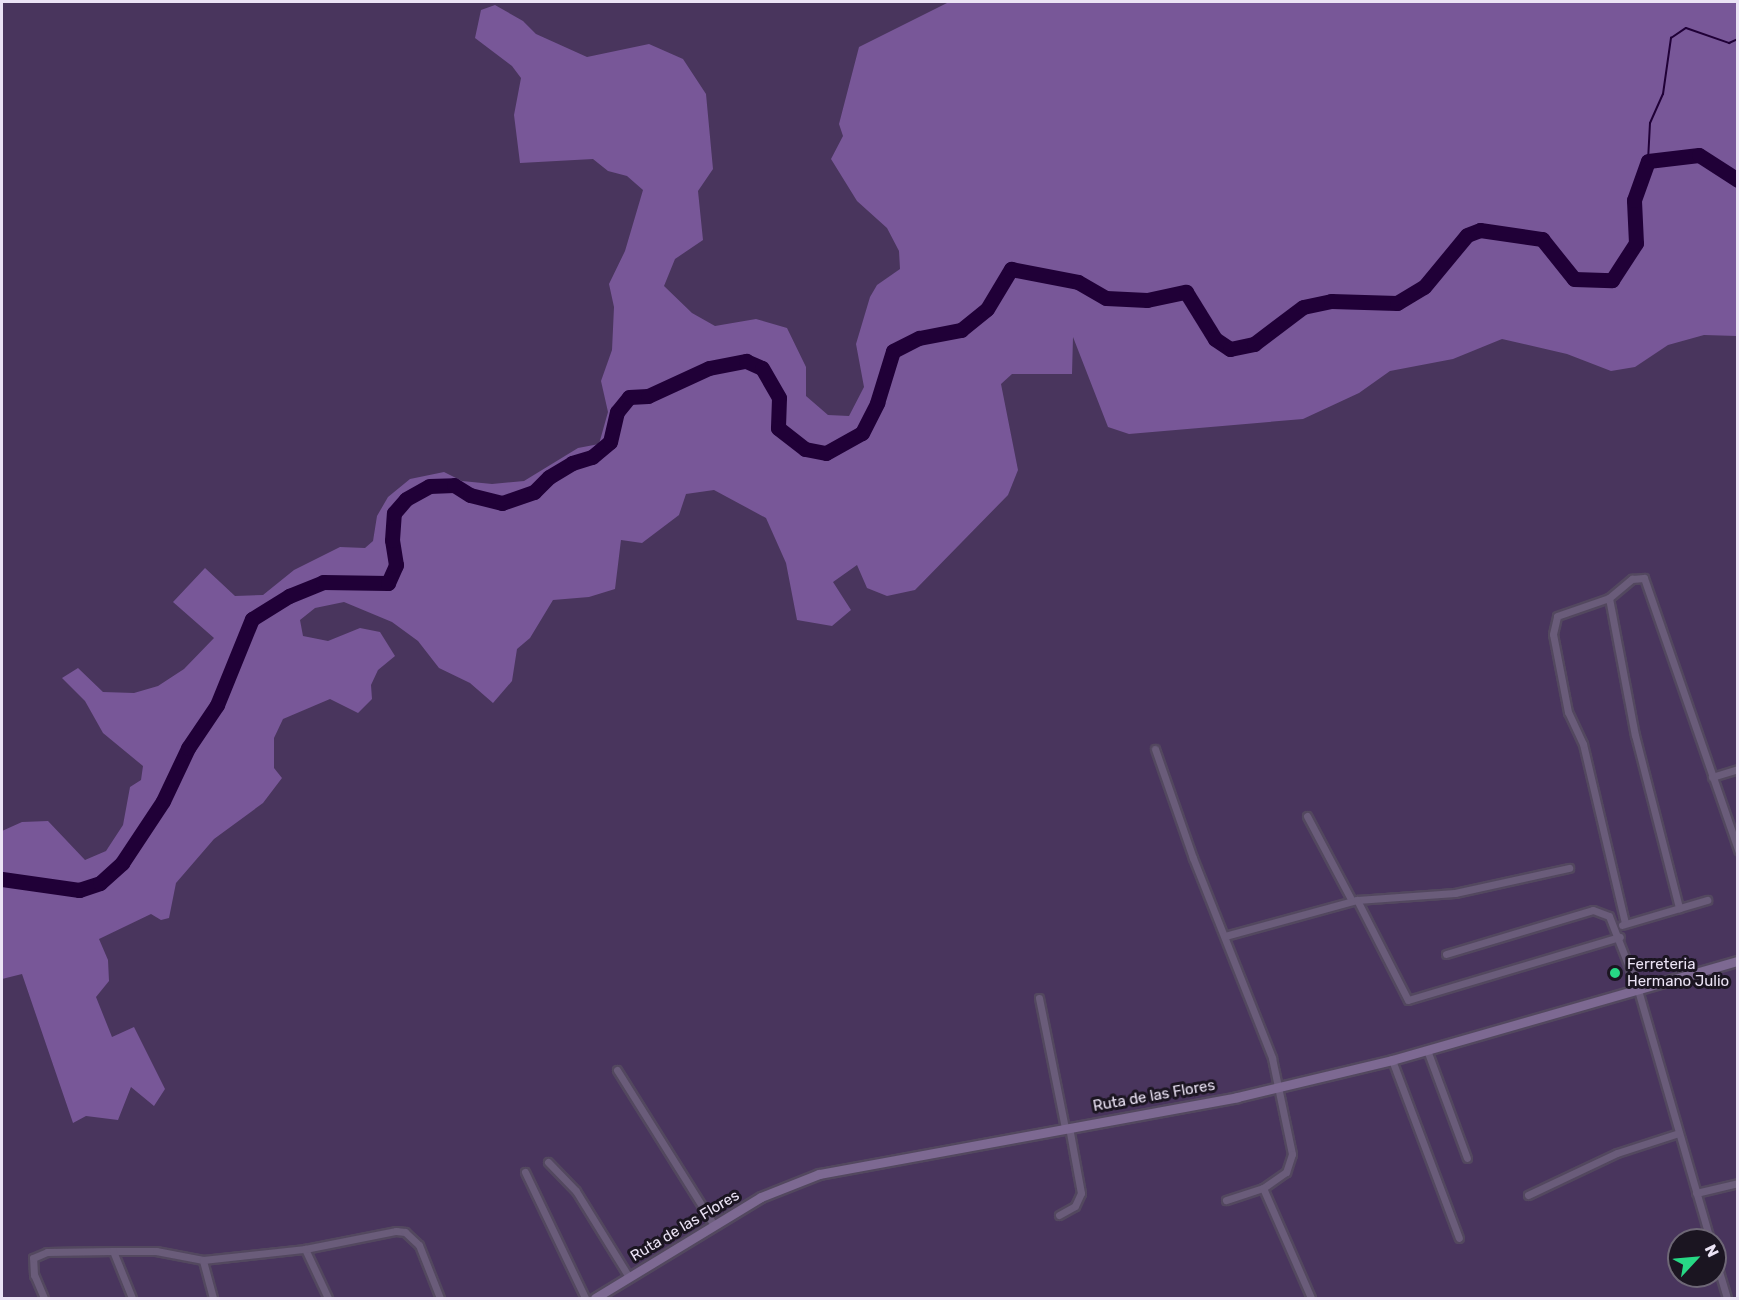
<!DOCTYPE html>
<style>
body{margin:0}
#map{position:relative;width:1739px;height:1300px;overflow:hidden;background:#362944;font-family:Rubik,sans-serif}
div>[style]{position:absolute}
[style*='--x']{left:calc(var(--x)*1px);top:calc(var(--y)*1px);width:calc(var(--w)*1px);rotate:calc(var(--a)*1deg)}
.green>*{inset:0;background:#49355d}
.forest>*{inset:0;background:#785798}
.stream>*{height:2px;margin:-1px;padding:0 1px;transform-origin:1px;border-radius:1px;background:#200037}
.river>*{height:15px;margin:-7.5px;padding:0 7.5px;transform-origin:7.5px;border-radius:7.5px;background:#200037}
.roads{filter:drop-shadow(2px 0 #53485f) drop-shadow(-2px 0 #53485f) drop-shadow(0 2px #53485f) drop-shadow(0 -2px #53485f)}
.street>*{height:7px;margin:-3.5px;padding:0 3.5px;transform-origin:3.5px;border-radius:3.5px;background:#6a5c7a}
.secondary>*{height:9px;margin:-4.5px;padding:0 4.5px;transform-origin:4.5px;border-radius:4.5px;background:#7d6992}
.dots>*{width:16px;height:16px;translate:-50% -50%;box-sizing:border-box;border:3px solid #1b1521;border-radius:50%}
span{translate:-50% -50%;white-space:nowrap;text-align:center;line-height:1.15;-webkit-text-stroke:6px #1b1521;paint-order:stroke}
.poi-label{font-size:15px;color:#ebe3f5}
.left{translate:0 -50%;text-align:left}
.street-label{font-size:15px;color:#ebe3f5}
.frame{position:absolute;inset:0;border:3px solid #ebe3f5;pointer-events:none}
.north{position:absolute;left:1667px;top:1228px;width:60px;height:60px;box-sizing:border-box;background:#1b1521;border:2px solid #6e6776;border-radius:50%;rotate:64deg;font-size:16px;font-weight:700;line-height:24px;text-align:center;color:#ebe3f5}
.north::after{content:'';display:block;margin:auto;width:21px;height:27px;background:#27d885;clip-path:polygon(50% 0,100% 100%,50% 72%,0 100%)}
</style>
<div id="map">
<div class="green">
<i style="clip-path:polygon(evenodd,2px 2px,1737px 2px,1737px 1298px,2px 1298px,2px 2px,1679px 1240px,1715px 1240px,1715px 1276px,1679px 1276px,1679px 1240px)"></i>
</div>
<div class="forest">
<i style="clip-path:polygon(949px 2px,1737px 2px,1737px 336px,1704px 335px,1668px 345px,1635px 367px,1611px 371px,1567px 354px,1502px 339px,1453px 359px,1390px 371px,1359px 393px,1303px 419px,1129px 434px,1108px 427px,1073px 337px,1072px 374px,1012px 374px,1001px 384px,1018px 470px,1008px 495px,915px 590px,887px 596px,867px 588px,857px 565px,833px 582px,851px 610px,832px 626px,797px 620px,786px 563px,766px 518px,714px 490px,686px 494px,679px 515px,642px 543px,621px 540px,615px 589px,589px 597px,553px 600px,530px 638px,517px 649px,512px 681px,493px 703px,470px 683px,439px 668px,418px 641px,392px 622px,344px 602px,315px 608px,300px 620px,303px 636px,328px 641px,360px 628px,380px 632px,395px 656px,378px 670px,371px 685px,372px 699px,358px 713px,330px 699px,283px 719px,274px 738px,274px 768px,282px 778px,263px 803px,214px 839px,176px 883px,169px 918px,161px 920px,151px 914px,99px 939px,108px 960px,109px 981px,96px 997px,112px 1037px,134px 1027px,165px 1089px,154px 1106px,131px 1087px,118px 1120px,86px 1116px,73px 1123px,22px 974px,2px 979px,2px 831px,22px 822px,48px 821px,85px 860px,106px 851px,123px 825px,130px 787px,141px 780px,143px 766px,103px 733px,85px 701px,62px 678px,78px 668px,103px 692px,134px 693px,158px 686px,184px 669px,214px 638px,173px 602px,205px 568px,235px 596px,263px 595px,294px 570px,340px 547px,365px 548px,373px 541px,377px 516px,388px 497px,410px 479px,444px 472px,462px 481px,492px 484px,524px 481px,578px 448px,599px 444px,608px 412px,601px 381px,612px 350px,614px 307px,609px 284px,625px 251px,643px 190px,627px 176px,608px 171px,593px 159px,520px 163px,514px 115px,521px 78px,512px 66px,475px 38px,481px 10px,495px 5px,523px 21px,536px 34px,587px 57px,649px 44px,683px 59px,706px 94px,713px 169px,698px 191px,703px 240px,675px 259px,664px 286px,692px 313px,715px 326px,756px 319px,787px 328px,806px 367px,806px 396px,828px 415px,849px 416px,864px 387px,856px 344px,870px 297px,877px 285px,900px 269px,899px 251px,887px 228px,857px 201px,831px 159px,843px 136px,839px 124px,859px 47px)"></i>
</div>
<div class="stream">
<i style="--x:1648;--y:161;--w:38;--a:-87"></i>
<i style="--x:1650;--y:123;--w:32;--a:-66"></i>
<i style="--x:1663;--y:94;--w:57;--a:-81.9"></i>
<i style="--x:1671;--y:38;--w:18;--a:-34"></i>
<i style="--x:1686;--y:28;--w:46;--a:19.2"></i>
<i style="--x:1729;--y:43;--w:10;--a:-24"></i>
</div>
<div class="river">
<i style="--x:2;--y:879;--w:78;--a:8.1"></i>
<i style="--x:79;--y:890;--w:22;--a:-18"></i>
<i style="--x:100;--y:883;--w:30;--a:-42"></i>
<i style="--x:122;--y:863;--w:74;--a:-56.5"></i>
<i style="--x:163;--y:801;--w:59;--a:-64.7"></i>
<i style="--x:188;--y:748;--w:52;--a:-56"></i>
<i style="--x:217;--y:705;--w:93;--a:-67.9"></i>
<i style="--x:252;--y:619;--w:44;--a:-31.9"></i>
<i style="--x:289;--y:596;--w:37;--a:-22"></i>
<i style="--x:323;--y:582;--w:65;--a:0.9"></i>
<i style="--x:388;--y:583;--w:20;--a:-66"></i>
<i style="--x:396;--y:565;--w:25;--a:-99"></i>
<i style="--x:392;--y:540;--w:27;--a:-86"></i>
<i style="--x:394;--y:513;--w:18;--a:-49"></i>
<i style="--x:406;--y:499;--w:26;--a:-29"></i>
<i style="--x:429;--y:486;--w:25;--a:-2"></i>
<i style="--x:454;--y:485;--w:19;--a:32"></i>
<i style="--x:470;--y:495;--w:33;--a:14"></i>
<i style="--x:502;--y:503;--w:34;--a:-19"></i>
<i style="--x:534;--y:492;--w:21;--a:-45"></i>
<i style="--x:549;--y:477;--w:27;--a:-31"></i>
<i style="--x:572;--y:463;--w:21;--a:-17"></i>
<i style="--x:592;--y:457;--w:23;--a:-40"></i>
<i style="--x:610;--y:442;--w:31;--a:-77"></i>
<i style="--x:617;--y:412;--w:19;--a:-51"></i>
<i style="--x:629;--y:397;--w:19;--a:-3"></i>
<i style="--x:648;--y:396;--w:67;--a:-24.7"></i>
<i style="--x:709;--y:368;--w:38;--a:-11"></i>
<i style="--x:746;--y:361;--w:17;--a:24"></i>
<i style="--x:762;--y:368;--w:34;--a:60"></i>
<i style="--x:779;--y:398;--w:30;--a:92"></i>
<i style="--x:778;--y:428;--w:34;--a:38"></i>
<i style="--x:805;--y:449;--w:21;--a:11"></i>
<i style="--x:826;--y:453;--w:41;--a:-29.1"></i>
<i style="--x:862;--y:433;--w:34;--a:-63"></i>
<i style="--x:877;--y:403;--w:54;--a:-72.9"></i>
<i style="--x:893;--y:351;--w:29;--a:-27"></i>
<i style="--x:919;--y:338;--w:43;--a:-10.8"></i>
<i style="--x:961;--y:330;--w:33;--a:-39"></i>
<i style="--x:987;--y:309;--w:47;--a:-59"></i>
<i style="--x:1011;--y:269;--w:68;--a:11"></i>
<i style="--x:1078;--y:282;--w:32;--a:30"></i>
<i style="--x:1106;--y:298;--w:41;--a:2.8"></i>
<i style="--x:1147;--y:300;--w:40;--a:-12"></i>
<i style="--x:1186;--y:292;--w:55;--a:58.3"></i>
<i style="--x:1215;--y:339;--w:18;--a:34"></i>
<i style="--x:1230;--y:349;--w:25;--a:-12"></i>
<i style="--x:1254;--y:344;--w:61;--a:-37.1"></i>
<i style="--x:1303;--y:307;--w:29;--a:-12"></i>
<i style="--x:1331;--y:301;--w:66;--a:1.7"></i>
<i style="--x:1397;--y:303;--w:31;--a:-31"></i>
<i style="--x:1424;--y:287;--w:67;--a:-50.4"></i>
<i style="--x:1467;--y:235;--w:14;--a:-21"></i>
<i style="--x:1480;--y:230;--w:63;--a:8.3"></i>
<i style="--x:1542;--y:239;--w:51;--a:51.3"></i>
<i style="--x:1574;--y:279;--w:38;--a:2"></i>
<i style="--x:1612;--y:280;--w:44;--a:-57"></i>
<i style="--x:1636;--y:243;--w:43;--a:-92.7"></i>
<i style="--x:1634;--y:200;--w:41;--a:-70.3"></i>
<i style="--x:1648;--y:161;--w:51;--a:-6.7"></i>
<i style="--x:1699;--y:155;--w:46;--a:32.7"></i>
</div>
<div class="roads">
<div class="street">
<i style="--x:1609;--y:598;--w:139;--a:79.3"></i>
<i style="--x:1635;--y:735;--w:179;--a:75.7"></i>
<i style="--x:1155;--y:749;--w:115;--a:70.8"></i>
<i style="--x:1193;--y:858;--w:215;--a:68.4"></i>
<i style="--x:1272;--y:1058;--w:98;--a:78.2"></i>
<i style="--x:1292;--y:1154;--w:19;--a:108"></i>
<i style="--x:1286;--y:1172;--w:28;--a:145"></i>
<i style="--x:1263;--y:1188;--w:39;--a:162"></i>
<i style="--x:1712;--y:777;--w:27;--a:-17"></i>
<i style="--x:1307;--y:816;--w:96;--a:62.1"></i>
<i style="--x:1357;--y:900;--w:98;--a:-4.1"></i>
<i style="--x:1455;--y:893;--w:117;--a:-12.4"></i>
<i style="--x:1625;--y:923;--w:184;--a:-103.2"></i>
<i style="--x:1583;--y:744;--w:35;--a:-115"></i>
<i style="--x:1568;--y:712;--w:79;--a:-100.9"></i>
<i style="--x:1553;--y:634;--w:18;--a:-77"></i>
<i style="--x:1557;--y:616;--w:55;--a:-19.1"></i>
<i style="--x:1609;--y:598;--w:30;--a:-40"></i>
<i style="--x:1632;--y:579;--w:12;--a:-5"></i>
<i style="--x:1644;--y:578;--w:288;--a:70.9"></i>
<i style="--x:1622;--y:925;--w:89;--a:-16.4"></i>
<i style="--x:1225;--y:936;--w:137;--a:-15.3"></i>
<i style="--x:1357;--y:900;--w:112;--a:63"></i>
<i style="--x:1408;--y:1000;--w:221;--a:-16.6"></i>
<i style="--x:1446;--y:954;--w:153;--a:-16.7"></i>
<i style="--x:1593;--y:910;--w:17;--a:21"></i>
<i style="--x:1609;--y:916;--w:79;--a:68.6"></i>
<i style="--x:1638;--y:990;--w:260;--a:73.9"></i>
<i style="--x:1039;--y:998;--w:133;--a:78.7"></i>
<i style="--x:1427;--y:1050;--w:115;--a:69.7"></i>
<i style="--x:1392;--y:1060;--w:190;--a:69.4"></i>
<i style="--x:617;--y:1070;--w:183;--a:58"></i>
<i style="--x:548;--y:1162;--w:40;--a:46"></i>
<i style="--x:576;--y:1191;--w:101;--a:58.4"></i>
<i style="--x:525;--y:1172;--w:140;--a:64.5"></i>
<i style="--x:1263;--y:1188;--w:120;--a:66.4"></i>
<i style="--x:1696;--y:1193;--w:43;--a:-13.4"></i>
<i style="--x:1528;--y:1195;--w:98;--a:-25.3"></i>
<i style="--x:1617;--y:1153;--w:65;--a:-17.9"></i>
<i style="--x:1059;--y:1215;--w:18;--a:-29"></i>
<i style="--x:1075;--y:1206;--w:14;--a:-65"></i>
<i style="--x:1081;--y:1193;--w:67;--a:-100.3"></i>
<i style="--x:305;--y:1249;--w:54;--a:64.9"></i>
<i style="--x:113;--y:1251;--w:43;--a:0"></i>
<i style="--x:156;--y:1251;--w:48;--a:10.8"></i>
<i style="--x:1715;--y:1258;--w:42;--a:73.3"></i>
<i style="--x:44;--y:1298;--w:25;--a:-113"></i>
<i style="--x:34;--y:1275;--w:17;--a:-93"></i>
<i style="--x:33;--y:1258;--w:15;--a:-23"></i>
<i style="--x:47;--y:1252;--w:66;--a:-0.9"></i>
<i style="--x:113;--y:1251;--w:51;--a:68"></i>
<i style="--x:213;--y:1298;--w:39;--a:-105"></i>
<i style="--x:203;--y:1260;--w:103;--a:-6.2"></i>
<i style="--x:305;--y:1249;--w:93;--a:-11.2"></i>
<i style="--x:396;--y:1231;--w:9;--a:6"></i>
<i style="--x:405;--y:1232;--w:19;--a:43"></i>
<i style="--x:419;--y:1245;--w:57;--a:68.4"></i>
</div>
<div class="secondary">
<i style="--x:595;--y:1298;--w:194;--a:-31.3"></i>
<i style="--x:761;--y:1197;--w:62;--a:-21.6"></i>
<i style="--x:819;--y:1174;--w:425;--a:-10.4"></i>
<i style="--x:1237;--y:1097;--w:159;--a:-13.4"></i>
<i style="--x:1392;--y:1060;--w:360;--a:-16"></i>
</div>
</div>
<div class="dots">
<i style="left:1615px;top:973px;background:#27d885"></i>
</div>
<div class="poi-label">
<span class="left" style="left:1627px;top:973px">Ferreteria<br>Hermano Julio</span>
</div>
<div class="street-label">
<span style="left:1154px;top:1096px;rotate:-10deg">Ruta de las Flores</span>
<span style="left:685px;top:1226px;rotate:-31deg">Ruta de las Flores</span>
</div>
<div class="frame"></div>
<div class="north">N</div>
</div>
